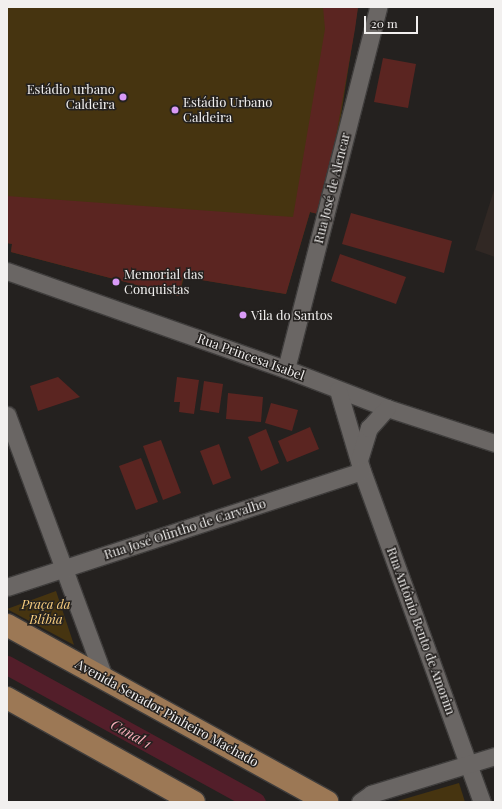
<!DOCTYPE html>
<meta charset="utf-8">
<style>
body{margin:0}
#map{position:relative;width:502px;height:809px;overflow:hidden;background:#24211f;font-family:"Playfair Display",serif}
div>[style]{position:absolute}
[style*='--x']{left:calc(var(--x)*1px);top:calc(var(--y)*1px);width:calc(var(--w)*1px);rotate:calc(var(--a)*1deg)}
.built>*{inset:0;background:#312824}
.green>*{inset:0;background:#463410}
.canal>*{height:19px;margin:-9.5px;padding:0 9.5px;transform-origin:9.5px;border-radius:9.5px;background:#531e2a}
.building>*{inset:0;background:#5b2521}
.roads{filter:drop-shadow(1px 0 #3f3d3c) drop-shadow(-1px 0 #3f3d3c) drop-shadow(0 1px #3f3d3c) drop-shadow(0 -1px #3f3d3c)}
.minor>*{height:17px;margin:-8.5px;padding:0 8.5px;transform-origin:8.5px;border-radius:8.5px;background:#6a6664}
.major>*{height:22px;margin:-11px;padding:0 11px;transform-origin:11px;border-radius:11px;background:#9c7855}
.dots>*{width:11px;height:11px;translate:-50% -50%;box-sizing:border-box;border:2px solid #24211f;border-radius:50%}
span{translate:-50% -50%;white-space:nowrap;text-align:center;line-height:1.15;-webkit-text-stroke:3px #24211f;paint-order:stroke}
.poi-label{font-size:13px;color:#f2f0ef}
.right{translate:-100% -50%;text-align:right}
.left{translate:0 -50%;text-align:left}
.street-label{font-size:13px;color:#f2f0ef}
.park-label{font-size:13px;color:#f9ce7e;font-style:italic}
.water-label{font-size:14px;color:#f7adb8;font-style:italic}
.frame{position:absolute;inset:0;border:8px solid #f2f0ef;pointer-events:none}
.scale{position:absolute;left:364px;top:16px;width:54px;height:18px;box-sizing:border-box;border:2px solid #f2f0ef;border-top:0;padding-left:5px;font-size:12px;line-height:14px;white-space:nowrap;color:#f2f0ef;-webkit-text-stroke:3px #24211f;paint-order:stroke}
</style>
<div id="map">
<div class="built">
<i style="clip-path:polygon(495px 187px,495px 257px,475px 250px)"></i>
</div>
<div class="green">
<i style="clip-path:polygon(7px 7px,358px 7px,334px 160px,322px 215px,310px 212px,286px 294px,184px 277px,179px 296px,11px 252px,12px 244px,7px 243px)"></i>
<i style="clip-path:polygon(56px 591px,74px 645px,7px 609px)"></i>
<i style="clip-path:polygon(459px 783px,465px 802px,394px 802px)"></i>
</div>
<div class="canal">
<i style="--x:7;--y:665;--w:284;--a:28.8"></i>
</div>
<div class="building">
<i style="clip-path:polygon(323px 7px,358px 7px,355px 29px,322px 215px,310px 212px,286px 294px,183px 277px,179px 296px,11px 252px,12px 244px,7px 243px,7px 196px,293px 217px,325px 29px)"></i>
<i style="clip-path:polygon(383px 58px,416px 64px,408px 108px,374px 102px)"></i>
<i style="clip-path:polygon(351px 213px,452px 241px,444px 273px,342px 244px)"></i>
<i style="clip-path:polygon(340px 254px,406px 277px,396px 304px,331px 281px)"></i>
<i style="clip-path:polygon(58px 377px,80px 397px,38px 411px,30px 386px)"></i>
<i style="clip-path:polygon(177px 377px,199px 380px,194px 414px,179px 412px,180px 402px,174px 402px)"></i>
<i style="clip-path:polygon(204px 381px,223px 384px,219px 413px,200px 410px)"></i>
<i style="clip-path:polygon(228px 393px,263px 397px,261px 422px,226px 419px)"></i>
<i style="clip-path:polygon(271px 403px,298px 410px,292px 431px,265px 423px)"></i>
<i style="clip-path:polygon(310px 427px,319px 449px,287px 462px,278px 441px)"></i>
<i style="clip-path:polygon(266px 429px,279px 463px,261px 471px,248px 437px)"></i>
<i style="clip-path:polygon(161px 440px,181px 493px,163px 500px,143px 446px)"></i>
<i style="clip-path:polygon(219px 444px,231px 478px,213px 485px,200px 451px)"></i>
<i style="clip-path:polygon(141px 458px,158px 502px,136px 510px,119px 466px)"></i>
</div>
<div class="roads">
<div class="minor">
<i style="--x:7;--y:271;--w:296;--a:19.4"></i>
<i style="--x:286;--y:369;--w:108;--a:21.1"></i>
<i style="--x:387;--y:408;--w:114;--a:18"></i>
<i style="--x:286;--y:369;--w:374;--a:-75.7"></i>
<i style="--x:338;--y:390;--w:84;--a:73.5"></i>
<i style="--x:362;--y:471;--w:352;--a:70.1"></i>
<i style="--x:7;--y:415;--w:279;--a:69.7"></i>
<i style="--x:359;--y:460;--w:34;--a:-73"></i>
<i style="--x:369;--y:428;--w:27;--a:-48"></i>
<i style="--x:7;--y:587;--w:373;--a:-18.1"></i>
<i style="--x:360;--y:802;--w:14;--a:-36"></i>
<i style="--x:371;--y:794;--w:130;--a:-17"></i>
</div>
<div class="major">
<i style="--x:7;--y:625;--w:366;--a:28.9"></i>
<i style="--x:7;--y:698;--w:214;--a:29.1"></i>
</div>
</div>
<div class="dots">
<i style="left:123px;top:97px;background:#d99af7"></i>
<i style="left:175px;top:110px;background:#d99af7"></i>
<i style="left:116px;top:282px;background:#d99af7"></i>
<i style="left:243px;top:315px;background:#d99af7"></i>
</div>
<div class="poi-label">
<span class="right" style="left:115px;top:97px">Estádio urbano<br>Caldeira</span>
<span class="left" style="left:183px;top:110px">Estádio Urbano<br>Caldeira</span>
<span class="left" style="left:124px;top:282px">Memorial das<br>Conquistas</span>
<span class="left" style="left:251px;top:315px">Vila do Santos</span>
</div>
<div class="street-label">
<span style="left:332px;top:188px;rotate:-76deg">Rua José de Alencar</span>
<span style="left:251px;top:357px;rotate:20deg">Rua Princesa Isabel</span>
<span style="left:185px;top:529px;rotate:-18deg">Rua José Olintho de Carvalho</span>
<span style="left:421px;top:631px;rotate:70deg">Rua Antônio Bento de Amorim</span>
<span style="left:167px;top:713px;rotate:29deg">Avenida Senador Pinheiro Machado</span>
</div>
<div class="park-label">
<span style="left:46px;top:612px">Praça da<br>Blíbia</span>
</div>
<div class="water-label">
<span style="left:131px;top:734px;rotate:29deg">Canal 1</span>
</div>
<div class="frame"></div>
<div class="scale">20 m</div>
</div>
